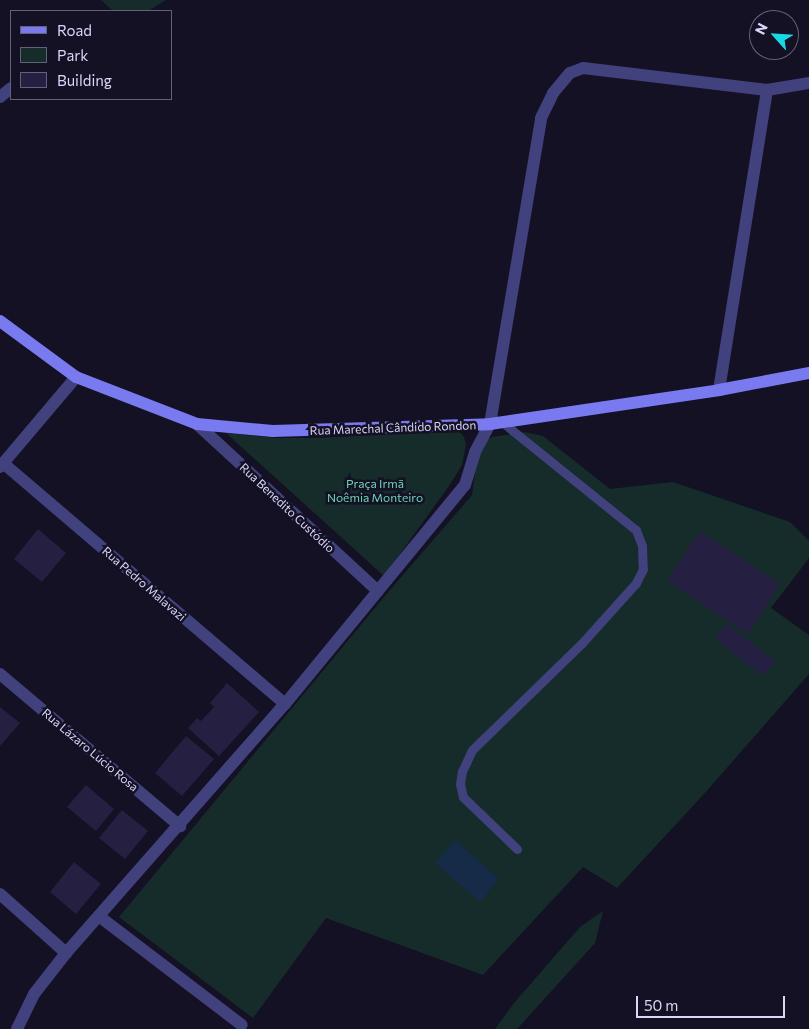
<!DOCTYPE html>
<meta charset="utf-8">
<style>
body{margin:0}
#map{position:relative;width:809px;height:1029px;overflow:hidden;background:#131123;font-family:Commissioner,sans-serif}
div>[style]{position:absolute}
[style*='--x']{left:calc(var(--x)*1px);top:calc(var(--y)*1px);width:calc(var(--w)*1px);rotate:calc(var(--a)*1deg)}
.green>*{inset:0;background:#152c2b}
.water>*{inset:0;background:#162b48}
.building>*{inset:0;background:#251f42}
.lane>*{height:9px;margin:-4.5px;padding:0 4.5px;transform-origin:4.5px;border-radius:4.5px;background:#41417d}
.street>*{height:12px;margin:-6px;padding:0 6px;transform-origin:6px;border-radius:6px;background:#41417d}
.secondary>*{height:12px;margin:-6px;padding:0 6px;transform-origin:6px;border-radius:6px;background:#797af0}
span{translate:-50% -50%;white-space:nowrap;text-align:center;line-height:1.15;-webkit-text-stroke:5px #131123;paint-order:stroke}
.street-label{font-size:12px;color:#dad7fb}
.park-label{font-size:12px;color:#6bd3b5}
.legend{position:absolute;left:10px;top:10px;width:162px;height:90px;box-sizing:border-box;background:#131123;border:1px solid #636079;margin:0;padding:6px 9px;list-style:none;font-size:15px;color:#dad7fb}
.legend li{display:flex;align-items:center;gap:10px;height:25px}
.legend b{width:25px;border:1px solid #636079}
.north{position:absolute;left:749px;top:10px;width:50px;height:50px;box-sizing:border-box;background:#131123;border:1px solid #636079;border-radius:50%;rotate:296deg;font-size:14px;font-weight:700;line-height:20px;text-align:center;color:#dad7fb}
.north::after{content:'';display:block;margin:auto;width:18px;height:22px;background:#19d8e5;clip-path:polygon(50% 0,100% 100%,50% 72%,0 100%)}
.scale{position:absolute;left:636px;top:996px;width:149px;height:22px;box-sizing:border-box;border:2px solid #dad7fb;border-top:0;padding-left:6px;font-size:15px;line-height:18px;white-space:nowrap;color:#dad7fb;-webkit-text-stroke:4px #131123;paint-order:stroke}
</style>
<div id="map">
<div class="green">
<i style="clip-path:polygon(101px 0,166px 0,148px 11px,113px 11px)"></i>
<i style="clip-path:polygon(459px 431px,464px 437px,466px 445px,462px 465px,449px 486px,384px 576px,226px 433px,276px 438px,314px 438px)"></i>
<i style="clip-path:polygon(524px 432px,543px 436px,610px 489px,673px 482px,790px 522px,809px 541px,809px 558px,771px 608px,809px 635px,809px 674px,704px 794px,617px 888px,583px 867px,483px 975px,326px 918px,253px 1018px,119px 917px,384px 597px,472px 495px,477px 457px,483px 442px,492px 437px)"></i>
<i style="clip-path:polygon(603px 911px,595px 943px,517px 1029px,495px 1029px,514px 1003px,580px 927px)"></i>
</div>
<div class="water">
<i style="clip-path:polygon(455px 840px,499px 879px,480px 902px,435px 863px)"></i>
</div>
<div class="building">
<i style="clip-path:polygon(38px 529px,66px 553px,42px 582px,14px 559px)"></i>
<i style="clip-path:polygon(700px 531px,780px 584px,748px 634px,667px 581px)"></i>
<i style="clip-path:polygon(727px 624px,775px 661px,763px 676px,715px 639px)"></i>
<i style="clip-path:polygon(227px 683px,259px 712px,219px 756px,188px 728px,197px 718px,201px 721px,214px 707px,210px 703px)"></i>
<i style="clip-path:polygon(0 707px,20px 723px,0 746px)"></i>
<i style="clip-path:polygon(186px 736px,214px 759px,182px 796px,155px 773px)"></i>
<i style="clip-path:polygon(86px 785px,114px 809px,96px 831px,67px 807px)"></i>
<i style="clip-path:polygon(122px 810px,148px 831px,125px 859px,99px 838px)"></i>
<i style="clip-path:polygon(74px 862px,101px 884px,76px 914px,50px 892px)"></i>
</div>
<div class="lane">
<i style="--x:502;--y:422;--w:172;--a:38.9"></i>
<i style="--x:636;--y:530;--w:17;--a:69"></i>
<i style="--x:642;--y:546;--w:23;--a:88"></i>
<i style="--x:643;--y:569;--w:16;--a:117"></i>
<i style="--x:636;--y:583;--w:81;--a:132"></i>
<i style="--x:582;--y:643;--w:153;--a:135.8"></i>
<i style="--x:472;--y:750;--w:23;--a:115"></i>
<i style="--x:462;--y:771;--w:13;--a:99"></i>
<i style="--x:460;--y:784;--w:13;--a:77"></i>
<i style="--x:463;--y:797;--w:75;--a:43.9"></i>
</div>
<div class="street">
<i style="--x:0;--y:97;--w:14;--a:-39"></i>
<i style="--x:719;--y:390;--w:304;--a:-80.9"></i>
<i style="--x:197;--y:424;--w:246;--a:42.7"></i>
<i style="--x:3;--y:463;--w:371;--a:40.5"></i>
<i style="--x:0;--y:467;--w:118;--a:-49.8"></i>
<i style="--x:0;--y:674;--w:236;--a:40.2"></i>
<i style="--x:0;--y:894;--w:89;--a:41.8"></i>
<i style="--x:100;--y:917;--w:178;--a:37.3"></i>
<i style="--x:17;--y:1029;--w:39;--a:-64"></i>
<i style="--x:34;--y:994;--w:52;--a:-52"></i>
<i style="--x:66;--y:953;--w:332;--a:-48.7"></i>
<i style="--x:285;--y:704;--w:283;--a:-50.6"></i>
<i style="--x:465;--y:485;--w:34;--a:-73"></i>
<i style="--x:475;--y:452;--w:32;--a:-62"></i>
<i style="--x:490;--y:424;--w:310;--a:-80.5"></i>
<i style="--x:541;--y:118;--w:28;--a:-64"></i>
<i style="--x:553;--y:93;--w:26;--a:-50"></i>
<i style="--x:570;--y:73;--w:14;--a:-21"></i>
<i style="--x:583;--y:68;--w:185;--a:6.8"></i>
<i style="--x:767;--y:90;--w:43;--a:-9.5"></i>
</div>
<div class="secondary">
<i style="--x:0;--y:321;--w:94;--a:36.4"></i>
<i style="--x:76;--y:377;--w:130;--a:21.2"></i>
<i style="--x:197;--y:424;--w:76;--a:5.3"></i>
<i style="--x:273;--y:431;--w:217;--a:-1.8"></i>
<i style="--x:490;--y:424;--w:232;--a:-8.4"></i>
<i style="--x:719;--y:390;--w:92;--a:-10.7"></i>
</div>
<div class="street-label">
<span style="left:393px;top:428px;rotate:-2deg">Rua Marechal Cândido Rondon</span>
<span style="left:287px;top:508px;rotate:43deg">Rua Benedito Custódio</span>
<span style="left:144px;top:584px;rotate:41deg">Rua Pedro Malavazi</span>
<span style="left:90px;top:750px;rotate:40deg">Rua Lázaro Lúcio Rosa</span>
</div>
<div class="park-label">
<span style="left:375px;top:491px">Praça Irmã<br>Noêmia Monteiro</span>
</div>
<ul class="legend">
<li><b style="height:6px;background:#797af0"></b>Road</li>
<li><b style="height:14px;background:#152c2b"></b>Park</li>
<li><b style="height:14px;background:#251f42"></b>Building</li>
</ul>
<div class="north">N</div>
<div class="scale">50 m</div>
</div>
